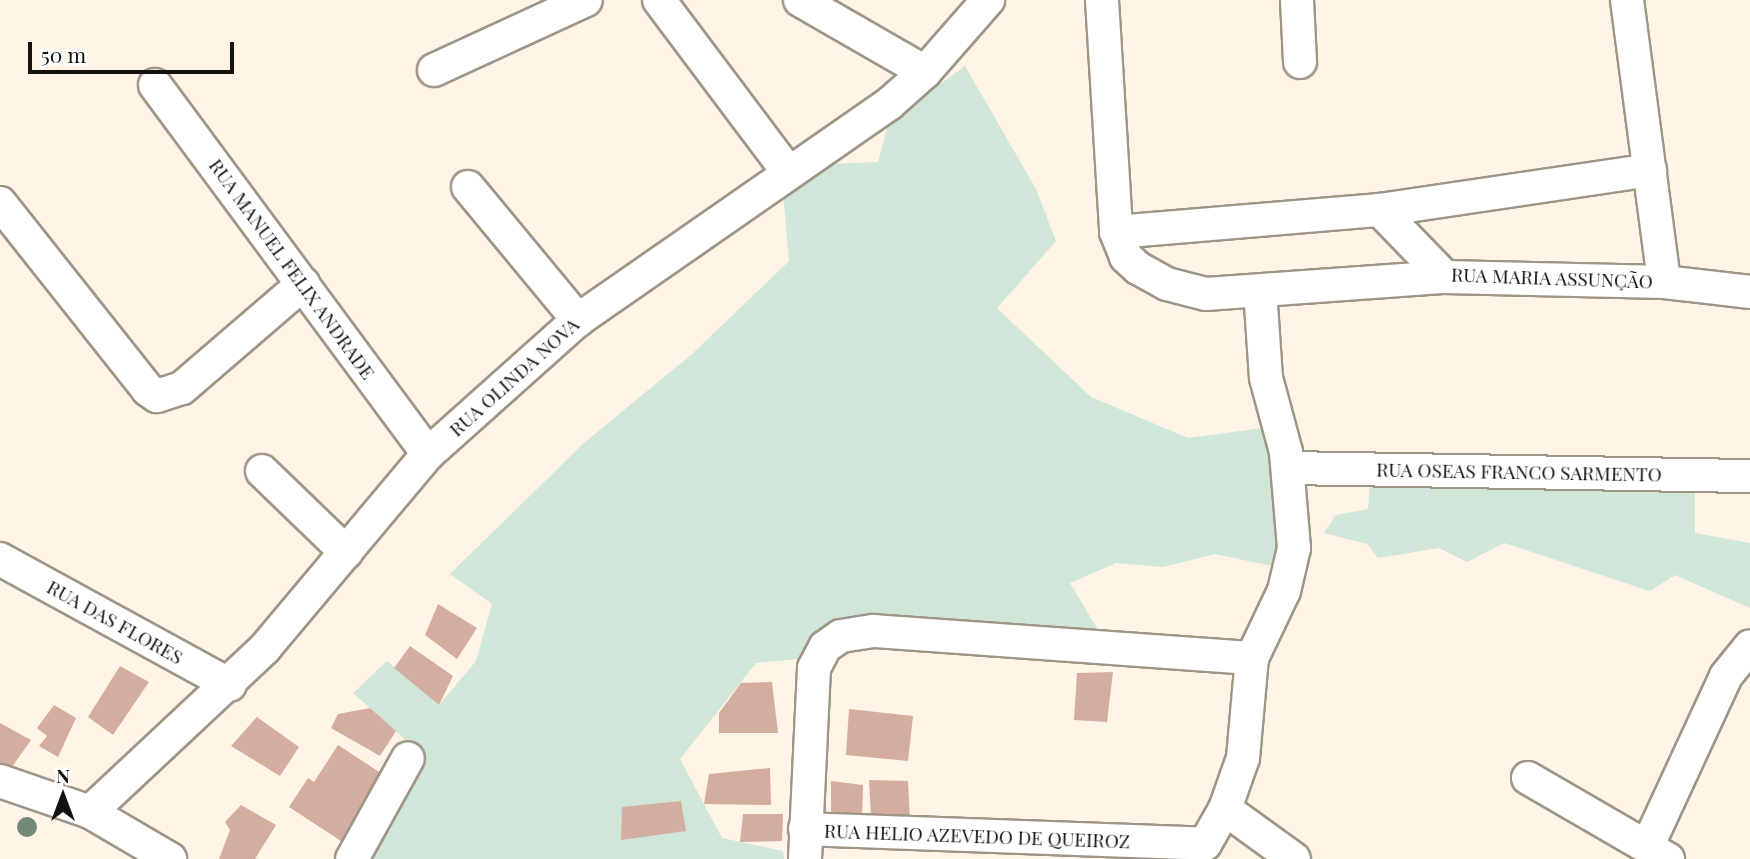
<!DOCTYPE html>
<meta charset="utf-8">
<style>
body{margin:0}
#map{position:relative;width:1750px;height:859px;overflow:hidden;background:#fff4e5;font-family:"Playfair Display",serif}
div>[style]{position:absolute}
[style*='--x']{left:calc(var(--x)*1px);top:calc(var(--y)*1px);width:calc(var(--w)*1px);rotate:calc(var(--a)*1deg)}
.green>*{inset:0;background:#cfe6d9}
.building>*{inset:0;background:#d3aea0}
.roads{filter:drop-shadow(2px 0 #9e9587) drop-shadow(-2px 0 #9e9587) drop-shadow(0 2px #9e9587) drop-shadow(0 -2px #9e9587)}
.minor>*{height:32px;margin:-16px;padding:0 16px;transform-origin:16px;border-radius:16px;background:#fff}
.trees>*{width:20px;height:20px;margin:-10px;border-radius:50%;background:#738978}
span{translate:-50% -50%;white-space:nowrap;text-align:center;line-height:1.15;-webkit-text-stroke:7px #fff;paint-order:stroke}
.street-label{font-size:19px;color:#15120d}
.north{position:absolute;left:28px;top:761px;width:70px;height:70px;-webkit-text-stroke:5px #fff;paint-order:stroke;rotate:0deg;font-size:19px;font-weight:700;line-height:28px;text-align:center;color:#15120d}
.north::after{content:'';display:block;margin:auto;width:24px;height:32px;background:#15120d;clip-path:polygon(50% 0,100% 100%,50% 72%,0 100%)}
.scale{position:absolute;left:28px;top:42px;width:206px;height:32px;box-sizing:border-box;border:4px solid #15120d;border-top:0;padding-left:9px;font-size:21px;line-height:24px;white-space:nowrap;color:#15120d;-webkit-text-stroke:5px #fff;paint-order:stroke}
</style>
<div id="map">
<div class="green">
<i style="clip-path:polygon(965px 66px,1036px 189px,1056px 241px,997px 308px,1091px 397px,1188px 438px,1278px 426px,1277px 567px,1215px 554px,1163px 567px,1116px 563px,1070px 583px,1109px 648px,839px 619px,798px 659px,756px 663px,680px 759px,722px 838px,783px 851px,784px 859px,360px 859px,420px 753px,353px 693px,387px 661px,439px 705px,476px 661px,492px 604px,450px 574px,585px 442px,691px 355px,789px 261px,783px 193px,830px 164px,878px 162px,889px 121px)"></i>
<i style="clip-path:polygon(1695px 474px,1695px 533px,1750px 543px,1750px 608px,1675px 575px,1650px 591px,1504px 543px,1467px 562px,1439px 548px,1378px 558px,1367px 544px,1324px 533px,1336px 515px,1368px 509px,1370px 478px)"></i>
</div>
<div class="building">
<i style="clip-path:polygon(438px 604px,477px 628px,457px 659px,425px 635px)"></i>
<i style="clip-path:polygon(410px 646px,453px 676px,439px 705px,394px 668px)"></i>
<i style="clip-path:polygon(120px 666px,149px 682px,113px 735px,88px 717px)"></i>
<i style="clip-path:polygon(1113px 672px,1107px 722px,1074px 720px,1077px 673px)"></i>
<i style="clip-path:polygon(772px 682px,778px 733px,719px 733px,719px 713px,741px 683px)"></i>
<i style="clip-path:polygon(54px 705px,76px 718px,58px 757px,39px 746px,47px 736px,37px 728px)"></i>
<i style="clip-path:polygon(370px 708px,396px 731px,380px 756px,331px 728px,338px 714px)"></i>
<i style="clip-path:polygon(849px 709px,913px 716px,908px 761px,846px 755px)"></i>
<i style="clip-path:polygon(257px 717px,299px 747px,280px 776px,231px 746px)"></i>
<i style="clip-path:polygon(0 723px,31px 740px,7px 774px,0 770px)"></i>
<i style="clip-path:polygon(338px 745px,387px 777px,344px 843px,289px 807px,308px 778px,314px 782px)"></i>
<i style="clip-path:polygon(770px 768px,771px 805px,704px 804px,709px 774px)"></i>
<i style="clip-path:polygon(869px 780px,908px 781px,910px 822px,871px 817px)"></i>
<i style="clip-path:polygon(831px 781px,863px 785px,862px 818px,831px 819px)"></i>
<i style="clip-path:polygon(681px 801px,686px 831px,621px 840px,622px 807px)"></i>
<i style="clip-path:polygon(241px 805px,276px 825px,255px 859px,219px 859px,230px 830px,225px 822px)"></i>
<i style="clip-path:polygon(743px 814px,783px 814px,782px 841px,740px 842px)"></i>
</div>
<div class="roads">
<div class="minor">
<i style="--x:659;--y:0;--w:216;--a:53.1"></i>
<i style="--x:800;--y:0;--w:144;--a:29.9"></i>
<i style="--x:1102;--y:0;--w:232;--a:86.5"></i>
<i style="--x:1116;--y:232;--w:265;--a:-4.8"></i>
<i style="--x:1380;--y:210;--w:93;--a:45.9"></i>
<i style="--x:1445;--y:277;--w:219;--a:1.3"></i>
<i style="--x:1664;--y:282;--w:87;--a:6.6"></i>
<i style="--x:1297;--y:0;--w:62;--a:87.2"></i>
<i style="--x:1627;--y:0;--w:284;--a:82.5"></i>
<i style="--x:434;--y:70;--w:167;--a:-24.7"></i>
<i style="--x:155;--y:85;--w:459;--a:53.5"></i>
<i style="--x:468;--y:187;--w:173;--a:50.4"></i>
<i style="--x:0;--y:203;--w:238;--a:51.6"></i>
<i style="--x:148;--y:390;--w:11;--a:34"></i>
<i style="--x:157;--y:396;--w:26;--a:-18"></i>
<i style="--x:182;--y:388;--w:160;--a:-40.7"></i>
<i style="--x:1380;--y:210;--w:273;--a:-8.4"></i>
<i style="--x:1116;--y:232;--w:27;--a:68"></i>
<i style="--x:1126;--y:257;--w:16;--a:43"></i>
<i style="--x:1138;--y:268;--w:33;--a:29"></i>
<i style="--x:1167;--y:284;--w:40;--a:14.4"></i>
<i style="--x:1206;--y:294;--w:240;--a:-4.1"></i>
<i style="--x:1288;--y:468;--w:462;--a:1"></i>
<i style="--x:262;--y:471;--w:117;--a:44"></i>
<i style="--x:0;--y:559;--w:262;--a:28.7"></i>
<i style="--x:1528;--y:778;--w:162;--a:30.1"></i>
<i style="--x:0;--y:781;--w:95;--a:19"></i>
<i style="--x:90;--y:812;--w:93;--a:30.4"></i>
<i style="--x:1225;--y:809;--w:85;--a:35.9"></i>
<i style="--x:90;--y:812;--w:240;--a:-43.1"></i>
<i style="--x:265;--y:648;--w:253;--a:-50"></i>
<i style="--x:428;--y:454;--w:201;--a:-41.8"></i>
<i style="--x:578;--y:320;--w:379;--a:-34.8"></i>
<i style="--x:889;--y:104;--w:48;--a:-41.6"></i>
<i style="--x:925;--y:72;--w:96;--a:-48.8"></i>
<i style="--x:805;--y:829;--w:400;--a:2.1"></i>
<i style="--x:1205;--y:844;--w:40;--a:-60.3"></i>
<i style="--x:1225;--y:809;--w:54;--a:-70.6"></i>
<i style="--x:1243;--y:758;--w:100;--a:-84.9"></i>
<i style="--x:1252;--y:658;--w:74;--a:-64.5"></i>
<i style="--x:1284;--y:591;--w:44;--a:-76.9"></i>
<i style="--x:1294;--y:548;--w:96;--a:-94.8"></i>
<i style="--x:1286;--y:452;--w:77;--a:-105.1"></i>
<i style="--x:1266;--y:378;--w:87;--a:-93.9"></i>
<i style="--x:1648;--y:845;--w:186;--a:-65.2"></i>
<i style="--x:1726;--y:676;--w:38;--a:-51"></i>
<i style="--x:352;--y:859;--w:115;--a:-61"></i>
<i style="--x:805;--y:859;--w:191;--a:-87.3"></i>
<i style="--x:814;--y:668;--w:24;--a:-62"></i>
<i style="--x:825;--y:647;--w:19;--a:-35"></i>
<i style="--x:841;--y:636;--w:33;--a:-9"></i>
<i style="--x:874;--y:631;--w:379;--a:4.1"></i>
</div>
</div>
<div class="trees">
<i style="left:27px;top:827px"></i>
</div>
<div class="street-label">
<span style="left:292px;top:269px;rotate:54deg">RUA MANUEL FELIX ANDRADE</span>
<span style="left:1552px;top:278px;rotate:2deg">RUA MARIA ASSUNÇÃO</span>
<span style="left:514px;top:377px;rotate:-42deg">RUA OLINDA NOVA</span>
<span style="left:1519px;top:472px;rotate:1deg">RUA OSEAS FRANCO SARMENTO</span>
<span style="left:115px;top:622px;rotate:29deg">RUA DAS FLORES</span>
<span style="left:977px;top:836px;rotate:2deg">RUA HELIO AZEVEDO DE QUEIROZ</span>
</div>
<div class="north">N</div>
<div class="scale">50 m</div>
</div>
